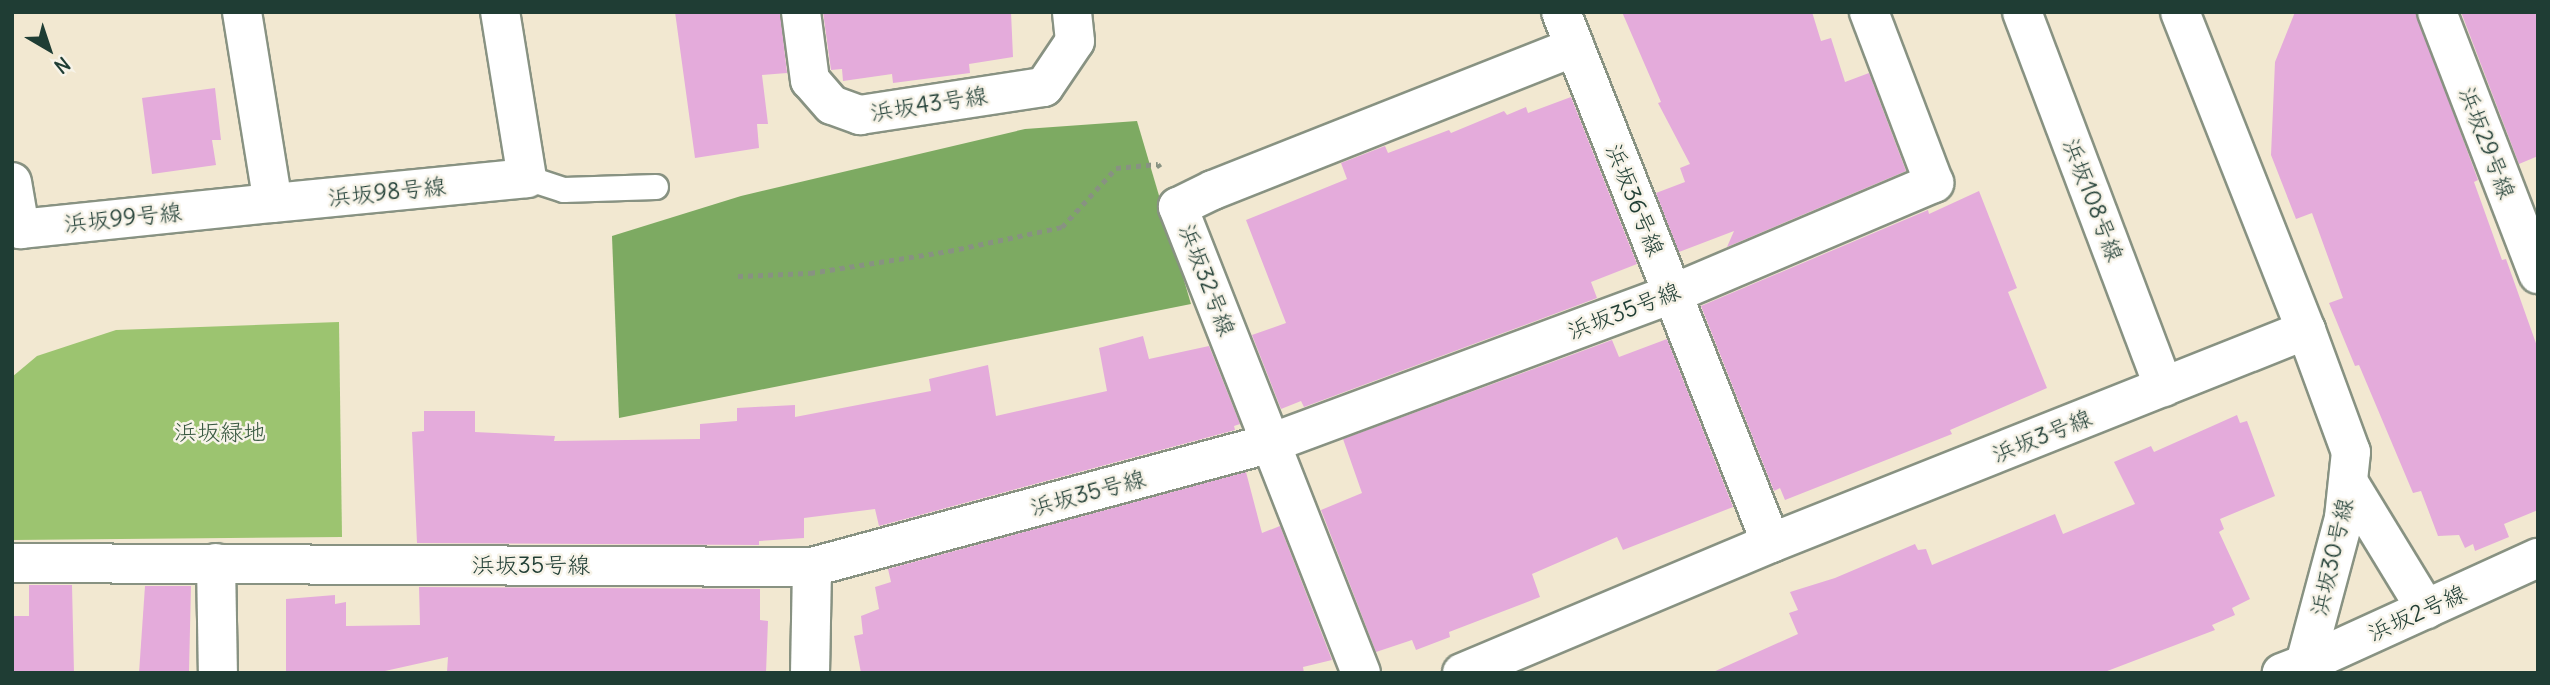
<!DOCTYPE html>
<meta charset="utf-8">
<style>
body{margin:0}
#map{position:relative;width:2550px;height:685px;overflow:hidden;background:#f2e8d1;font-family:Delius,"Klee One",sans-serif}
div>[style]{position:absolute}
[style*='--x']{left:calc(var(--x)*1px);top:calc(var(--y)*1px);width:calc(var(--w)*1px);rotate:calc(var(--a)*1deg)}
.green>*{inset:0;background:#9cc470}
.forest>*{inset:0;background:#7daa62}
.building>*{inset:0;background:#e4abdb}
.path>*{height:4.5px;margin-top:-2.25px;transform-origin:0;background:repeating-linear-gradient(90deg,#889282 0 5px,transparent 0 10px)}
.roads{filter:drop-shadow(2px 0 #889282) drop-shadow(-2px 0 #889282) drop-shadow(0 2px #889282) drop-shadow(0 -2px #889282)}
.service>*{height:24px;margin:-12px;padding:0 12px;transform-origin:12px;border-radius:12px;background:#fff}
.minor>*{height:38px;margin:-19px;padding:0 19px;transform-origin:19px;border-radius:19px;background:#fff}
.tertiary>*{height:38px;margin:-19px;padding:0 19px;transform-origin:19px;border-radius:19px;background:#fff}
span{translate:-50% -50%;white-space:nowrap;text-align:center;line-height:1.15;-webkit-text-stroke:5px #f7f3e8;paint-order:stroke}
.street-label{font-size:23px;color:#1f3d34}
.park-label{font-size:23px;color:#385840}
.frame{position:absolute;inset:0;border:14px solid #1f3d34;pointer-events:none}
.north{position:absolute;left:14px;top:14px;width:70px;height:70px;-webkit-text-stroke:5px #f7f3e8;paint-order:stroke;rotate:141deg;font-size:19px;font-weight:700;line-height:28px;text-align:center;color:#1f3d34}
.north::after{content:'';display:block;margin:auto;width:24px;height:32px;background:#1f3d34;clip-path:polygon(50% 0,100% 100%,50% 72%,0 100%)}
</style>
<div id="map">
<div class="green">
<i style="clip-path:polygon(339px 322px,342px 537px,12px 540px,12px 377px,37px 356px,116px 330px)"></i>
</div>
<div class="forest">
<i style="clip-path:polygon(1137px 121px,1191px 304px,619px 418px,612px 236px,741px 196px,1025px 129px)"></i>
</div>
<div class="building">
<i style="clip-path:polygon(675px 12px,780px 12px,787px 73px,762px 75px,768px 124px,757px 124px,759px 148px,695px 158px)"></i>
<i style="clip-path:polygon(823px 12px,1011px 12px,1013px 57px,969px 64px,970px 73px,893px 83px,892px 74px,843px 81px,842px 69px,831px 70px)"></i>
<i style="clip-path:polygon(1622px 12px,1812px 12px,1821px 41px,1831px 38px,1845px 82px,1869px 73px,1906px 171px,1727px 247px,1734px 231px,1679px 252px,1656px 193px,1685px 182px,1680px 168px,1690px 164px,1658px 103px,1661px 102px)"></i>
<i style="clip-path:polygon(2295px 12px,2416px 12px,2478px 180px,2474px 182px,2502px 260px,2506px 259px,2538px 349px,2538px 510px,2504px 524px,2509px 537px,2475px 551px,2473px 544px,2465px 548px,2459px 535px,2438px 536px,2421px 491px,2413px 493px,2359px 365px,2355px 366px,2329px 303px,2343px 298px,2312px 213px,2296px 219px,2271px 155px,2275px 62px)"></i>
<i style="clip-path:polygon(2461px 12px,2538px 12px,2538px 156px,2519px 164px)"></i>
<i style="clip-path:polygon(215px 88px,221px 140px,212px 140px,216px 165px,152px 174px,142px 98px)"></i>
<i style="clip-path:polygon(1571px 97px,1637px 264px,1591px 282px,1597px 298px,1304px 407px,1301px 401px,1281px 409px,1252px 335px,1286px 323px,1246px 220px,1347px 179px,1341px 163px,1385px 146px,1388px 153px,1449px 130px,1451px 133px,1504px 111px,1507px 115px,1526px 107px,1528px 113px)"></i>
<i style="clip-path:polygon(1979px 191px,2017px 288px,2008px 292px,2047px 388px,1950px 430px,1952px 434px,1785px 500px,1780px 488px,1774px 491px,1701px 306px,1928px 210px,1929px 214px)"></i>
<i style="clip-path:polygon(1143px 336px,1149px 359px,1209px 346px,1240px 424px,1234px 426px,1235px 430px,879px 526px,875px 509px,804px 518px,804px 538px,759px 541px,759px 545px,417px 543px,412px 432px,424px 431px,424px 411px,475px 411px,475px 432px,555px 436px,554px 441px,700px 439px,700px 424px,737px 421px,737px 408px,795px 405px,795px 417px,931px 391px,929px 379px,988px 365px,996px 416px,1107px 391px,1099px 348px)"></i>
<i style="clip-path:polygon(1667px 339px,1733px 507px,1623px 550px,1617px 537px,1532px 574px,1540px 597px,1449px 632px,1450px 637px,1416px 650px,1412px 640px,1376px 652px,1321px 510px,1362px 493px,1343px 439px,1612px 340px,1619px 357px)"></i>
<i style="clip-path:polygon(2237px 415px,2240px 423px,2247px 421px,2275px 496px,2220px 519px,2224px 529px,2219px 532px,2250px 599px,2232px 608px,2235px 615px,2212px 625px,2215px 630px,2102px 673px,1711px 673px,1798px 634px,1789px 613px,1798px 610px,1790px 592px,1835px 578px,1915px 544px,1918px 550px,1926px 549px,1932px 565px,2055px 514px,2063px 534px,2135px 504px,2114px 462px,2151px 446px,2154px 452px)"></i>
<i style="clip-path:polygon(1246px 472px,1262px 533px,1280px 526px,1332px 660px,1303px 667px,1304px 673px,861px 673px,854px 636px,863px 634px,861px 616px,879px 609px,875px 587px,891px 582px,888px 569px)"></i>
<i style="clip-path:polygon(29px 585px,72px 585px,74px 673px,12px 673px,12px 616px,29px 616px)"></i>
<i style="clip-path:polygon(145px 586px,191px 586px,189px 671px,139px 673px)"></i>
<i style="clip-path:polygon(419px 587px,760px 589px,760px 620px,768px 621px,766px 673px,447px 672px,448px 657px,376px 673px,286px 673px,286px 599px,335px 595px,335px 604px,346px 602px,346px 626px,420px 625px)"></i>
</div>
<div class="path">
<i style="--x:738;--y:276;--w:72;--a:-2.4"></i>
<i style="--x:810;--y:273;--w:141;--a:-9"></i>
<i style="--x:949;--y:251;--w:116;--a:-12"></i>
<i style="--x:1062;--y:227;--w:80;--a:-47.5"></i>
<i style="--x:1116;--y:168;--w:42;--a:-5.4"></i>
<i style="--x:1158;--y:164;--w:4;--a:56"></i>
</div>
<div class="roads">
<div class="service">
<i style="--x:527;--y:178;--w:39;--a:18"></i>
<i style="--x:564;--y:190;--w:92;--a:-1.9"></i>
</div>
<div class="minor">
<i style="--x:242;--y:12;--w:193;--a:80.8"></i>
<i style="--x:273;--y:203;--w:255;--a:-5.6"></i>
<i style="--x:527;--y:178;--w:168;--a:-99.2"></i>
<i style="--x:801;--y:12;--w:69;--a:82.5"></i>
<i style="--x:810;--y:80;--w:33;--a:49"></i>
<i style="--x:832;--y:105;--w:30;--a:20"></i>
<i style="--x:860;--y:115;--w:186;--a:-8.7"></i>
<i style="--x:1044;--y:87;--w:55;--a:-56"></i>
<i style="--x:1075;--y:41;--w:29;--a:-96"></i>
<i style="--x:1561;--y:12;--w:571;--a:68.42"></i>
<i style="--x:2022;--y:12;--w:401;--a:69.3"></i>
<i style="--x:2437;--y:12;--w:281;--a:68.9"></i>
<i style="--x:12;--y:182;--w:48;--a:80.3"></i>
<i style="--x:20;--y:229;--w:254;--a:-5.9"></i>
<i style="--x:2349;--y:483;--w:148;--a:58.6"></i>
<i style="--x:12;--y:563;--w:800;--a:0.29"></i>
<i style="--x:812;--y:567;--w:475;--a:-15.1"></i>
<i style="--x:1271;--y:443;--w:428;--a:-20.4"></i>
<i style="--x:1672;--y:294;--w:285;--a:-23"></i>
<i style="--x:1934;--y:183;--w:183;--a:-110.8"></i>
<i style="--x:216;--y:563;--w:110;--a:89"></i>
<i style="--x:810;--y:673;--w:106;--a:-88.9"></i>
<i style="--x:1361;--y:673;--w:501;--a:-111.44"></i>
<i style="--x:1178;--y:207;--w:39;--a:-26"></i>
<i style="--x:1213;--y:190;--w:389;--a:-21.6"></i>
<i style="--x:1462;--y:673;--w:335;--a:-22.8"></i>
<i style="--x:1771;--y:543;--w:576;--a:-21.71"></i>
<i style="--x:2306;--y:330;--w:130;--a:69.8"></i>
<i style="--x:2351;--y:452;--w:66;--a:96.1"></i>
<i style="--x:2344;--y:518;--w:151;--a:105"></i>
<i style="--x:2305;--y:664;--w:25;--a:159"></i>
<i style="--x:2301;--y:673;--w:10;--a:-66"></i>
<i style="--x:2305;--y:664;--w:256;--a:-24.5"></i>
</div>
<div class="tertiary">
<i style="--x:2180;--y:12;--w:342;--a:68.4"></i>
</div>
</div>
<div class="street-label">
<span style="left:929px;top:104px;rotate:-9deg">浜坂43号線</span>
<span style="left:2487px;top:143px;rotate:69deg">浜坂29号線</span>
<span style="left:387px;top:192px;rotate:-6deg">浜坂98号線</span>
<span style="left:1635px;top:200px;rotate:68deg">浜坂36号線</span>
<span style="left:2093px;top:200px;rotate:69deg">浜坂108号線</span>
<span style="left:123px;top:218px;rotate:-6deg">浜坂99号線</span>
<span style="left:1207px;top:280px;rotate:69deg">浜坂32号線</span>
<span style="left:1624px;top:311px;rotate:-21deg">浜坂35号線</span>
<span style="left:2042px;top:436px;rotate:-22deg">浜坂3号線</span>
<span style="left:1088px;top:493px;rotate:-15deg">浜坂35号線</span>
<span style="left:2332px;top:557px;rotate:-77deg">浜坂30号線</span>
<span style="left:531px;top:565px">浜坂35号線</span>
<span style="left:2417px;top:613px;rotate:-24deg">浜坂2号線</span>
</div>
<div class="park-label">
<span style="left:220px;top:432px">浜坂緑地</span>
</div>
<div class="frame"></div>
<div class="north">N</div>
</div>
